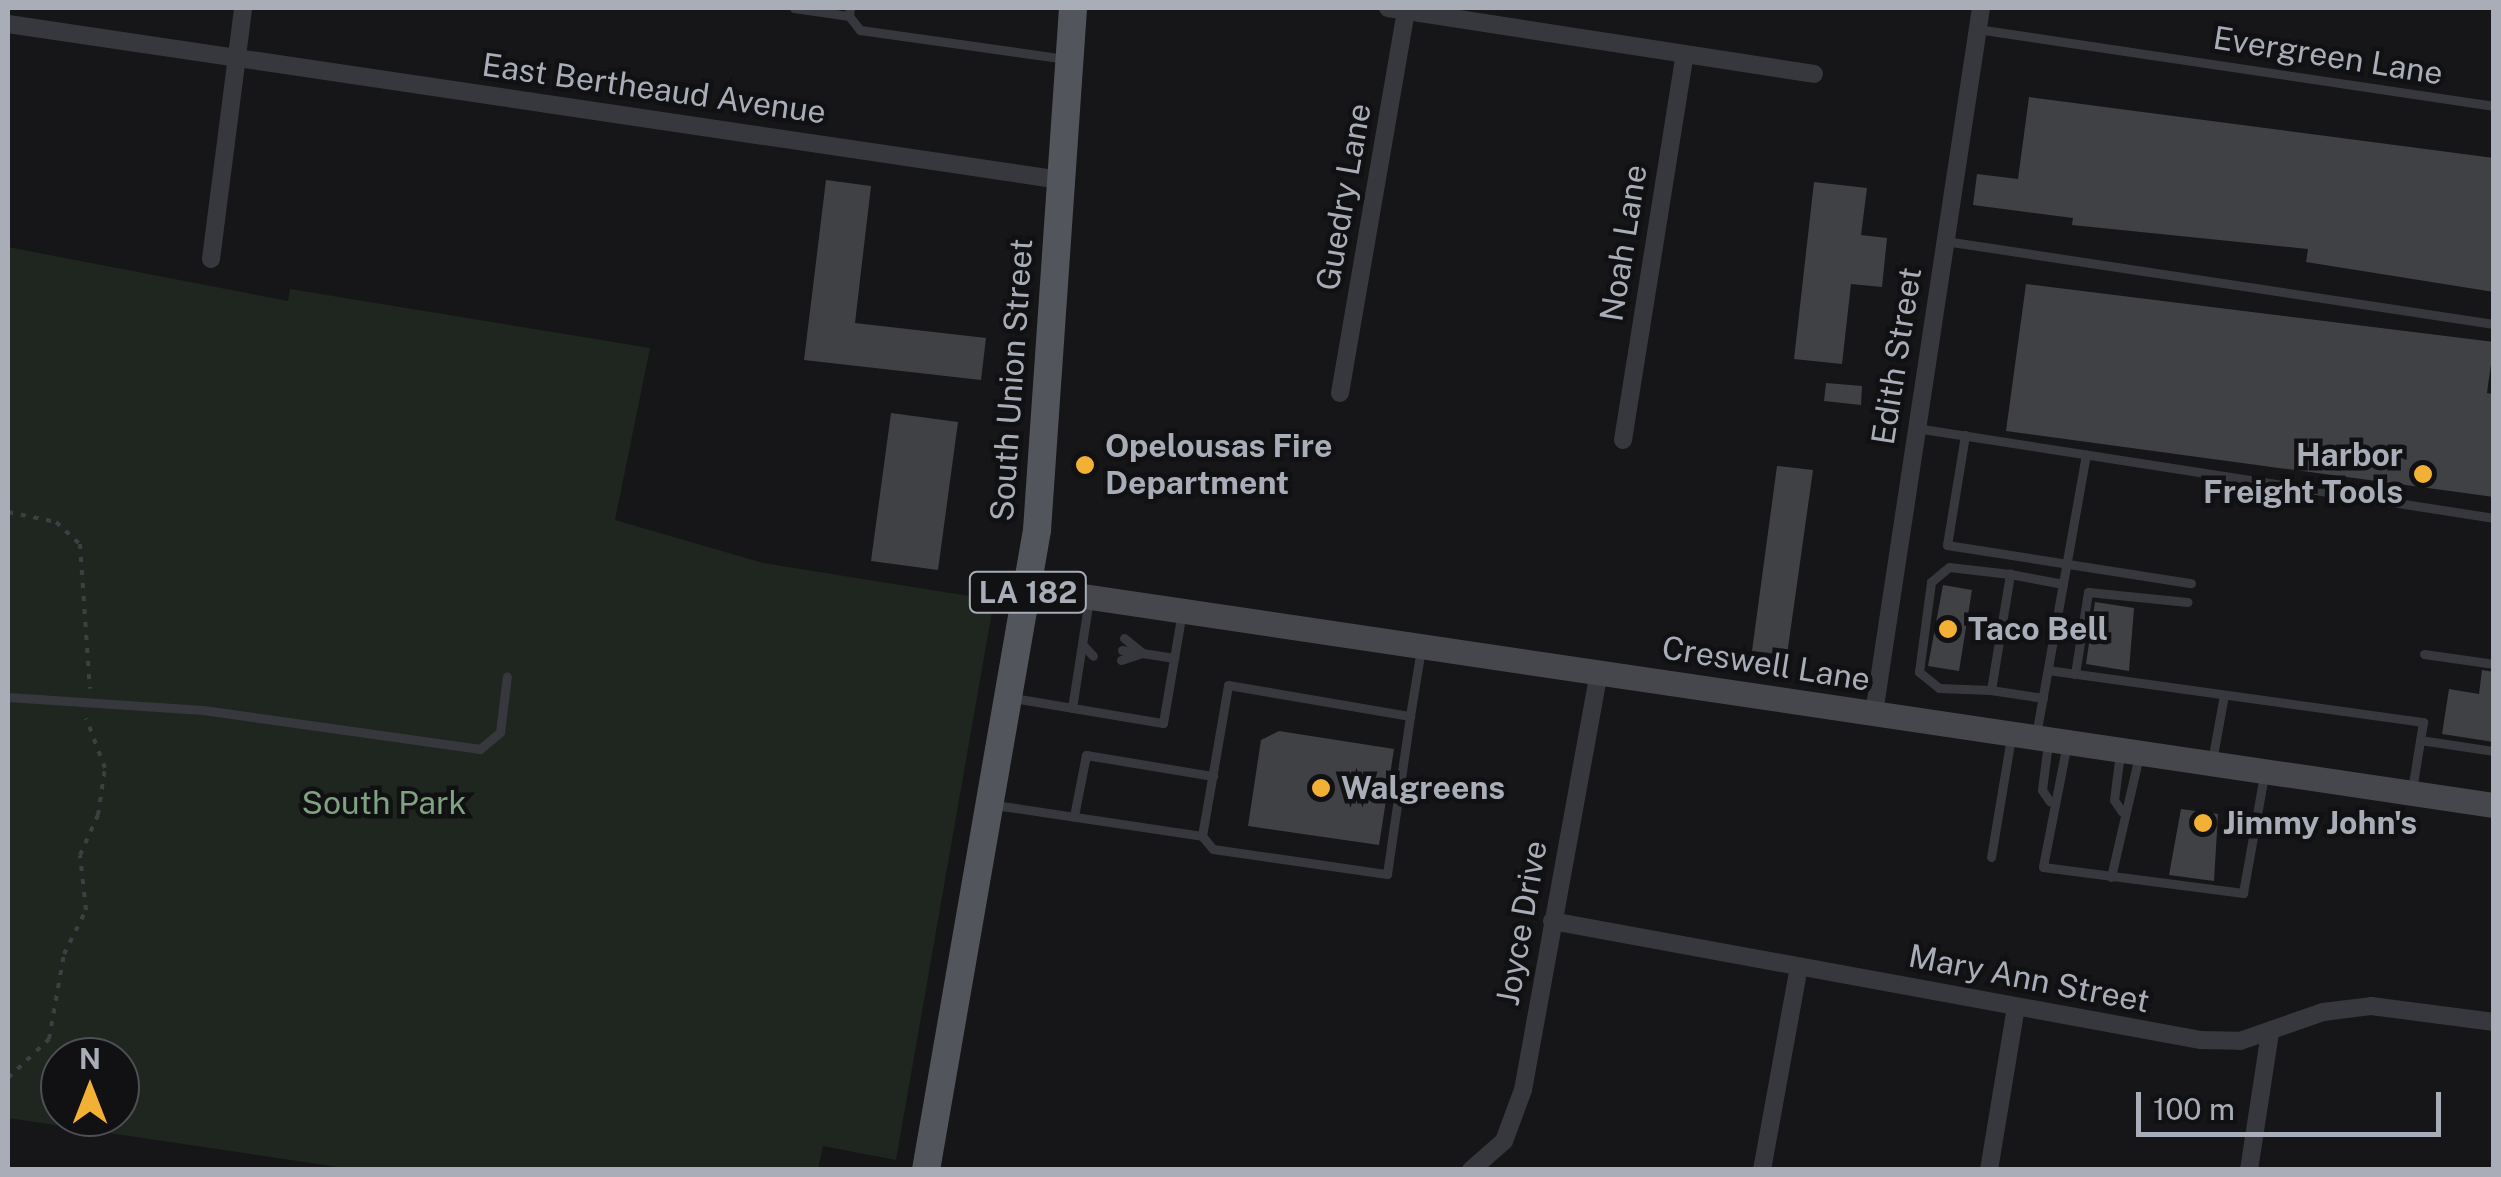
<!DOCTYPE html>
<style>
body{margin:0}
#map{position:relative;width:2501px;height:1177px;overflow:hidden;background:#161618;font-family:"Public Sans",sans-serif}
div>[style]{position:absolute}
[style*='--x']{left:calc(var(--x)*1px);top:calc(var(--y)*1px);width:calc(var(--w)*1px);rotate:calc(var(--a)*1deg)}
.green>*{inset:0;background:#1e261f}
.building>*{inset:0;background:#404145}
.path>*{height:4px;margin-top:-2px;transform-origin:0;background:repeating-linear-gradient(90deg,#3d3f44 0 5px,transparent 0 13px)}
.service>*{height:9px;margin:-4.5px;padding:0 4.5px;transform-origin:4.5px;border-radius:4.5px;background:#37383d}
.minor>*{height:18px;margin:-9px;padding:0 9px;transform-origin:9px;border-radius:9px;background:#37383d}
.secondary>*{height:25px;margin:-12.5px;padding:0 12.5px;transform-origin:12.5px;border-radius:12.5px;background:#45474d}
.primary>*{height:28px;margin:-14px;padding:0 14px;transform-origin:14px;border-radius:14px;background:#53555c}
.dots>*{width:28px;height:28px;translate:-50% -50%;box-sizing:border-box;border:5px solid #111113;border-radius:50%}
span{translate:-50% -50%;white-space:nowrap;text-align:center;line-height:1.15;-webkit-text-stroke:9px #111113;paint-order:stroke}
.shield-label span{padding:2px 8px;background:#111113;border:2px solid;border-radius:8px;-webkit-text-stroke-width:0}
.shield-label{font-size:30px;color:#a8adb8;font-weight:700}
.street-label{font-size:32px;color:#a8adb8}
.poi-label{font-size:32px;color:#a8adb8;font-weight:700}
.left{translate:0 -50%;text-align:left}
.right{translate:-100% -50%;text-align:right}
.park-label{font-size:32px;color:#7fa381}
.frame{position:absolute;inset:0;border:10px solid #a8adb8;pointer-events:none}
.north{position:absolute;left:40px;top:1037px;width:100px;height:100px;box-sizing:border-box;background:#111113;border:2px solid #4d4f55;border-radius:50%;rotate:0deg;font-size:28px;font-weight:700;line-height:40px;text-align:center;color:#a8adb8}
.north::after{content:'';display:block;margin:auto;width:35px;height:45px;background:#f2b134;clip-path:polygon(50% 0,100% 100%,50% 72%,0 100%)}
.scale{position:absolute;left:2136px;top:1092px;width:305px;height:45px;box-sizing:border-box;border:5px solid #a8adb8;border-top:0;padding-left:12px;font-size:30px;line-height:35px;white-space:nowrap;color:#a8adb8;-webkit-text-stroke:8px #111113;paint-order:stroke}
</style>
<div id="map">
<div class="green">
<i style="clip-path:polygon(evenodd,8px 247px,288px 301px,290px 289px,650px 348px,615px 520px,763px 563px,994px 600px,896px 1160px,823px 1146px,818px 1169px,351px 1169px,8px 1118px,8px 247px,60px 1057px,120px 1057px,120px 1117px,60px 1117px,60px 1057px)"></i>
</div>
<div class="building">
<i style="clip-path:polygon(2029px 97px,2494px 158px,2494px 292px,2306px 262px,2308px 249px,2072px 225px,2073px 218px,1973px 205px,1977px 174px,2018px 179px)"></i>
<i style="clip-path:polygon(826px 180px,871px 186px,855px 323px,986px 338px,981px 380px,804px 360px)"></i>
<i style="clip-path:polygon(1814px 182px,1867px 188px,1861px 235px,1887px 238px,1882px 287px,1851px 284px,1842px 364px,1794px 359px)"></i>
<i style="clip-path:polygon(2026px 284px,2494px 342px,2487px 393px,2494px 394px,2494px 497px,2006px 431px)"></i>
<i style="clip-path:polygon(1826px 383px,1862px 386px,1861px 405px,1824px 401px)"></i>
<i style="clip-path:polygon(891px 413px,958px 422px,938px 570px,871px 561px)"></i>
<i style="clip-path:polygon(1777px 466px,1813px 470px,1787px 655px,1752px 651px)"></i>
<i style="clip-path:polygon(1943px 585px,1972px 590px,1959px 671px,1928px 666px)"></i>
<i style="clip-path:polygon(2095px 602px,2134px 608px,2129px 671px,2086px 664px)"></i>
<i style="clip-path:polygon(2482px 670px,2494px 672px,2494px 742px,2442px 734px,2449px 689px,2479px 694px)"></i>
<i style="clip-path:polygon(1279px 731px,1394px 749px,1379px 845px,1248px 826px,1261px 740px)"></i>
<i style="clip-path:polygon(2181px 809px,2218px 814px,2214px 881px,2169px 875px)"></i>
</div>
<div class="path">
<i style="--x:8;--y:512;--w:49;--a:11.8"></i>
<i style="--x:56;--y:522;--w:33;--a:43"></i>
<i style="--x:80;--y:544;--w:145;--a:86.1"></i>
<i style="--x:8;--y:1078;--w:57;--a:-43.6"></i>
<i style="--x:49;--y:1039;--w:86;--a:-80"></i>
<i style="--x:64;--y:954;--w:49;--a:-63.4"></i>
<i style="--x:86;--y:910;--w:55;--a:-96.2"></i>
<i style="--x:80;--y:855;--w:44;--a:-65.8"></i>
<i style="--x:98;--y:815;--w:48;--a:-81.5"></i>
<i style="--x:105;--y:768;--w:53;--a:-110.8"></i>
</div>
<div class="service">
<i style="--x:794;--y:8;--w:56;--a:8.3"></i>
<i style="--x:849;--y:16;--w:8;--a:-83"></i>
<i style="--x:849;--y:16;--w:18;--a:52"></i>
<i style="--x:860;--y:30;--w:209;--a:8"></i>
<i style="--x:1977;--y:29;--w:523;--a:8.47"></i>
<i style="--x:1945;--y:241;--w:555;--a:8.6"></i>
<i style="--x:1916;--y:428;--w:585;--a:8.85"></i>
<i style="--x:1965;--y:435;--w:111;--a:99.3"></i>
<i style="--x:1947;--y:545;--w:247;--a:8.9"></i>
<i style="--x:1124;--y:638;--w:22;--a:39"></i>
<i style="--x:1082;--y:644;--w:16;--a:47"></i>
<i style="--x:1122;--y:650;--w:53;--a:8.7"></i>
<i style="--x:2424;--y:654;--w:71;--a:8.1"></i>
<i style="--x:1121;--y:660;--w:20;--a:-18"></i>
<i style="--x:2048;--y:670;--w:379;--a:7.9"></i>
<i style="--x:2423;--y:722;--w:69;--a:99.2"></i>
<i style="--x:2075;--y:674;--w:83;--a:-81"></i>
<i style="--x:2088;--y:592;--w:100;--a:5.7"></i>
<i style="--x:1991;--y:690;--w:52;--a:-177.8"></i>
<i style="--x:1939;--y:688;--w:26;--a:-141"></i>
<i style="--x:1919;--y:672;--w:91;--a:-82.4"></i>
<i style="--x:1931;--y:582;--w:23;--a:-40"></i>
<i style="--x:1949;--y:567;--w:61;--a:6.5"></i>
<i style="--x:8;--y:697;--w:195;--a:3.8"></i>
<i style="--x:203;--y:710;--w:280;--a:8"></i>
<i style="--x:480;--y:749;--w:26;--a:-40"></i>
<i style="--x:500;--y:732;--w:56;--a:-82.9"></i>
<i style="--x:1013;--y:698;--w:152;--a:9.5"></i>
<i style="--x:1163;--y:723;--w:113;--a:-80.3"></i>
<i style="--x:2043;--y:698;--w:53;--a:-171.3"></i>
<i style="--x:1991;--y:690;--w:118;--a:-80.7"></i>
<i style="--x:2010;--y:574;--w:54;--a:10.7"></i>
<i style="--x:1072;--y:708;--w:109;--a:-81.1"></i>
<i style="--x:2036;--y:735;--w:285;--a:-79.9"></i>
<i style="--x:2420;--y:740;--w:75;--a:8.5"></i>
<i style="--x:2048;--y:743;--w:47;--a:97.3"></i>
<i style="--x:2042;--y:790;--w:14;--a:56"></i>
<i style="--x:2067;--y:743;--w:126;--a:101"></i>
<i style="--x:2043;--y:867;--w:202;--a:7.4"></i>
<i style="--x:2243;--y:893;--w:120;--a:-79.9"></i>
<i style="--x:2120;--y:753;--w:47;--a:97.3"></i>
<i style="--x:2114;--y:800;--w:14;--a:56"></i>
<i style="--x:2212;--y:761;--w:67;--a:-79.7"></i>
<i style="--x:995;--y:805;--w:209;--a:8.5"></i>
<i style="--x:1202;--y:836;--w:153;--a:-80.2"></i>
<i style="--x:1228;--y:685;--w:185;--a:9.7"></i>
<i style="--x:1410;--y:716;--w:68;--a:-80.7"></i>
<i style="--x:1074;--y:816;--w:62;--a:-78.9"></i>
<i style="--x:1086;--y:755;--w:129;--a:9.4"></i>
<i style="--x:1202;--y:836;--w:17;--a:50"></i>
<i style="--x:1213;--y:849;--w:176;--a:8.2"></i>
<i style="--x:1387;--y:874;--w:160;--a:-81.7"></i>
<i style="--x:1991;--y:857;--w:122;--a:-80.5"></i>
<i style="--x:2111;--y:877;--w:124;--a:-77"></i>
</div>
<div class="minor">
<i style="--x:1388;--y:8;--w:431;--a:8.8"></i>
<i style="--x:8;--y:24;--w:1064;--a:8.43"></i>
<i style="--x:211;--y:259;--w:253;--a:-82.7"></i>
<i style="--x:1340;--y:393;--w:389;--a:-80.2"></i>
<i style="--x:1623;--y:440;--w:391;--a:-80.9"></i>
<i style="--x:1874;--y:713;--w:713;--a:-81.37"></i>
<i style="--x:1552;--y:921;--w:660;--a:10.39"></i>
<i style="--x:2201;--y:1040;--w:39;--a:1"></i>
<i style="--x:2240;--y:1041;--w:88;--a:-19.3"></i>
<i style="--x:2323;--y:1012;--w:48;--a:-7.1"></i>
<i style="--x:2371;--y:1006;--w:124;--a:7.4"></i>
<i style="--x:1471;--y:1170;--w:44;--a:-41.3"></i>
<i style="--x:1504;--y:1141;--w:54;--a:-69.6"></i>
<i style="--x:1523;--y:1090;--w:426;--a:-79.7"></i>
<i style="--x:1762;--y:1170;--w:206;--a:-79.7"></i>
<i style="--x:1989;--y:1170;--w:165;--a:-80.6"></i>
<i style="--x:2249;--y:1170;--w:140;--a:-81.3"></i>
</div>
<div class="secondary">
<i style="--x:1029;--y:588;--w:1481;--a:8.43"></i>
</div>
<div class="primary">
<i style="--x:926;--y:1170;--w:650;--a:-80.16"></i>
<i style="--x:1037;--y:530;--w:523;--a:-86.05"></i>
</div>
<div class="dots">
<i style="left:1085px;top:465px;background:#f2b134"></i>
<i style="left:2423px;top:474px;background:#f2b134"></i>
<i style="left:1948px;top:629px;background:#f2b134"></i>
<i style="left:1321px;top:788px;background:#f2b134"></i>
<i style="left:2203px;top:823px;background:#f2b134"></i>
</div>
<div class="shield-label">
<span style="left:1028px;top:592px">LA 182</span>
</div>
<div class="street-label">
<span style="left:2328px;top:56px;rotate:9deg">Evergreen Lane</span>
<span style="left:654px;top:89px;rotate:8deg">East Bertheaud Avenue</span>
<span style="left:1344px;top:197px;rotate:-80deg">Guedry Lane</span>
<span style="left:1624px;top:243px;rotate:-81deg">Noah Lane</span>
<span style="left:1897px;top:356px;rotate:-81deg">Edith Street</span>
<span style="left:1012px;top:380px;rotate:-86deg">South Union Street</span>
<span style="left:1766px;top:664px;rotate:9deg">Creswell Lane</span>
<span style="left:1522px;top:923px;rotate:-80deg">Joyce Drive</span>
<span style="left:2029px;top:979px;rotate:11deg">Mary Ann Street</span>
</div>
<div class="poi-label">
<span class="left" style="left:1105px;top:465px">Opelousas Fire<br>Department</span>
<span class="right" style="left:2403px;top:474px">Harbor<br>Freight Tools</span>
<span class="left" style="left:1968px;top:629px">Taco Bell</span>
<span class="left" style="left:1341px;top:788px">Walgreens</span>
<span class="left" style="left:2223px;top:823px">Jimmy John's</span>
</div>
<div class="park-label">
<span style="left:384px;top:803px">South Park</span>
</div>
<div class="frame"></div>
<div class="north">N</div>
<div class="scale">100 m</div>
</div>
